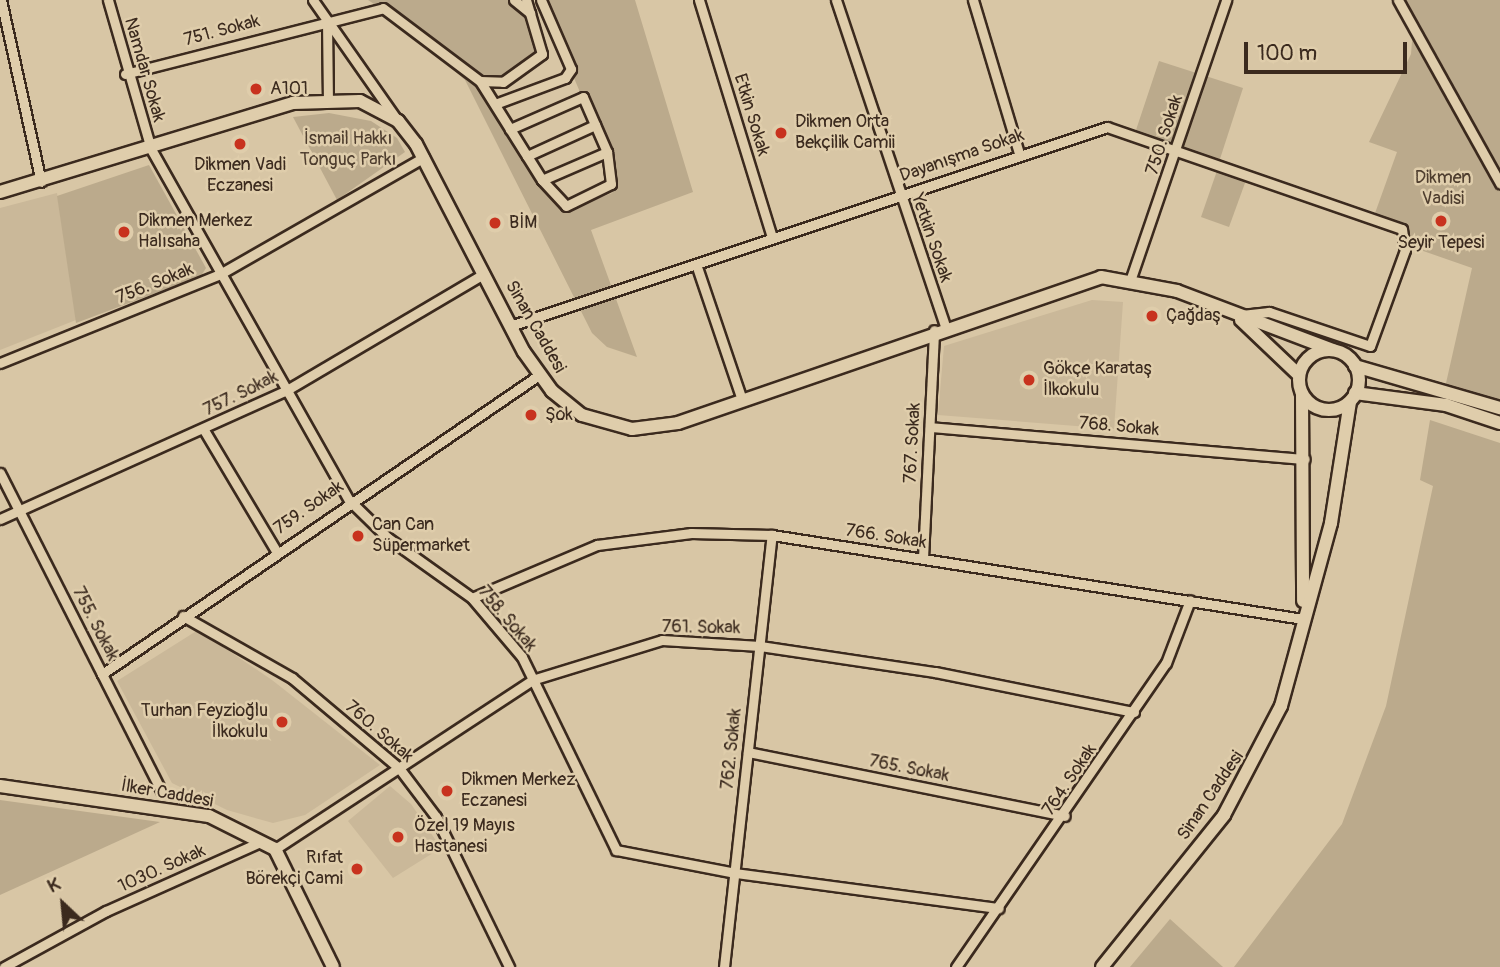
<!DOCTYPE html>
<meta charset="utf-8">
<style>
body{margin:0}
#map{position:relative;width:1500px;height:967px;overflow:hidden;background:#d8c6a5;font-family:Pangolin,sans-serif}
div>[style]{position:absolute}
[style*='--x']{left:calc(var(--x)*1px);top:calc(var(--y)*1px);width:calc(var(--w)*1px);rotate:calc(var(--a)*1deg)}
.built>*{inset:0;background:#cab899}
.green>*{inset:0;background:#bbaa8c}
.roads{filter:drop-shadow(2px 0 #3b2a1e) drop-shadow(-2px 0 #3b2a1e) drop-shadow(0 2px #3b2a1e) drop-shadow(0 -2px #3b2a1e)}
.street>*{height:9px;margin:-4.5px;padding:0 4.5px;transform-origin:4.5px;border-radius:4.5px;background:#dfcdab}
.secondary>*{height:12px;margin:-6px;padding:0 6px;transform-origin:6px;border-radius:6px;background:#dfcdab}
.secondary>.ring{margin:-6px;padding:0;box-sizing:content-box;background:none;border:12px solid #dfcdab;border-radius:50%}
.dots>*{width:19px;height:19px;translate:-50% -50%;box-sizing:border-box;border:4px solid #dfcdab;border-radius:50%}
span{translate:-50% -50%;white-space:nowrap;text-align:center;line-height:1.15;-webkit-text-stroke:5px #dfcdab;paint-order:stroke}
.street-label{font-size:18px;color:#3b2a1e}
.poi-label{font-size:18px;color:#3b2a1e}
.left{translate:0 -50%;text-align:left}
.right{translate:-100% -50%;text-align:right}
.park-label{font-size:18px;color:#4e3d2e}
.north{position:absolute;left:28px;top:869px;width:70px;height:70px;-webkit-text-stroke:5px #dfcdab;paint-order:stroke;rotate:334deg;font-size:19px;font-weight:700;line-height:28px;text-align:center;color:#3b2a1e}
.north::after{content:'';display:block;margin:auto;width:24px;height:32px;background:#3b2a1e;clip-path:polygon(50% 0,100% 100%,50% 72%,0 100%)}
.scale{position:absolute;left:1244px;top:42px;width:163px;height:32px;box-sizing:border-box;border:4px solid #3b2a1e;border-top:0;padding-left:9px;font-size:21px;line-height:24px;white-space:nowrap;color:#3b2a1e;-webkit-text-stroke:5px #dfcdab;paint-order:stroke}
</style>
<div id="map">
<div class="built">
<i style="clip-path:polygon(57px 193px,76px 320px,0 350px,0 208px)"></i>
<i style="clip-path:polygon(1092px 300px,1123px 302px,1114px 429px,938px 415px,944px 346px)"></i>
<i style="clip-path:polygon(198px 630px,272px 680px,380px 765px,305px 815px,273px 823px,227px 810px,172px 783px,117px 681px)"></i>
<i style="clip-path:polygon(390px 786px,411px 804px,441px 848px,393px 878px,348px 821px)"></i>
</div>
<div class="green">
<i style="clip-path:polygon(368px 0,526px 0,542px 54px,503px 82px,481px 82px,565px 212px,612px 193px,618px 182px,541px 0,635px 0,693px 192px,591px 230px,637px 357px,607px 347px,592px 333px,465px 80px,449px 66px,455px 57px)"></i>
<i style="clip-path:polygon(1398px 0,1500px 0,1500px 408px,1444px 392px,1472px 268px,1406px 245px,1402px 229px,1374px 216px,1397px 152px,1369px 142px,1411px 54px,1413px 28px)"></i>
<i style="clip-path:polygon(1159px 61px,1243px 88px,1219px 162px,1135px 133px)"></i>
<i style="clip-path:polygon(329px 113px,371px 121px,397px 138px,405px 152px,337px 200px,293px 117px)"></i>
<i style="clip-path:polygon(1220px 162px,1249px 172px,1229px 227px,1201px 217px)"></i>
<i style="clip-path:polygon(149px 165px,206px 268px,201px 276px,76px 323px,57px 196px)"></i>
<i style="clip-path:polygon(1430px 420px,1500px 443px,1500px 967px,1234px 967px,1342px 824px,1386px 706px,1433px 486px,1420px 480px)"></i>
<i style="clip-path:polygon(0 800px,160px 822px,0 895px)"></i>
<i style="clip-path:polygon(1170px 919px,1223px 967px,1130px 967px)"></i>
</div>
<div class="roads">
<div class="street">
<i style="--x:1;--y:0;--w:186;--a:77.6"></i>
<i style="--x:108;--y:0;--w:155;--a:73.9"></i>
<i style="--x:151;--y:149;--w:403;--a:60.6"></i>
<i style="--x:349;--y:500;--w:54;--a:44.3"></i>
<i style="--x:388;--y:538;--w:103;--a:35.5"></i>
<i style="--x:472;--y:598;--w:77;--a:49.7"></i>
<i style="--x:522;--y:657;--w:215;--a:64"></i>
<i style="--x:616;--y:850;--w:121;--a:10.9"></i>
<i style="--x:735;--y:873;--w:266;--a:7.6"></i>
<i style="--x:313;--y:0;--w:143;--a:55"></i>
<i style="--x:514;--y:0;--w:21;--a:39"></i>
<i style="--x:699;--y:0;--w:249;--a:72.9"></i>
<i style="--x:836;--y:0;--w:344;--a:71.5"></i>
<i style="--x:973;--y:0;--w:160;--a:73.3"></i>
<i style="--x:1398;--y:0;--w:210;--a:60.9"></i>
<i style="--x:327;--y:21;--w:77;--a:89.3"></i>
<i style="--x:125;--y:74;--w:266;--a:-14.3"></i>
<i style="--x:383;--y:8;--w:121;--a:37"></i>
<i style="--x:480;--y:81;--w:57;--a:58"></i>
<i style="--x:510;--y:129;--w:32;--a:58"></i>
<i style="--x:527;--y:156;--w:28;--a:58"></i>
<i style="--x:542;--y:180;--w:35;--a:47"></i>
<i style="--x:566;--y:206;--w:50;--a:-26.1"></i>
<i style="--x:611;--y:184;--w:32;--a:-97"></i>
<i style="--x:607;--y:152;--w:60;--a:-113.6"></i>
<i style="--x:583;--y:97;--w:80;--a:156.3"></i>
<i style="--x:480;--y:81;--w:23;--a:2"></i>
<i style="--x:503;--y:82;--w:48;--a:-35.7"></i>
<i style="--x:542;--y:54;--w:56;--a:-106.5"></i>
<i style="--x:495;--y:104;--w:75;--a:-20.4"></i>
<i style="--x:565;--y:78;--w:11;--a:-56"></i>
<i style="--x:571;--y:69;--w:75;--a:-113.5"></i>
<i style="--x:527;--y:156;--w:75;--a:-24.5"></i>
<i style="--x:542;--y:180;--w:71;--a:-23.3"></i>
<i style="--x:696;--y:264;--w:144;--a:71.3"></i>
<i style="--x:1131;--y:278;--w:294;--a:-71.1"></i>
<i style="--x:510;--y:326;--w:629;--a:-18.43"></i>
<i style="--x:1107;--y:127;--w:312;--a:19.1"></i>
<i style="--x:1402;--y:229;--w:21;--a:82"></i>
<i style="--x:1405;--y:250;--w:102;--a:110"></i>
<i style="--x:1370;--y:346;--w:107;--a:-161.4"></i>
<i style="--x:1269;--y:312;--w:30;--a:174"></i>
<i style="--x:0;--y:363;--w:237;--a:-22"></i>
<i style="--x:220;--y:274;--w:235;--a:-29.8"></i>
<i style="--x:930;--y:427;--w:376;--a:4.9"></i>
<i style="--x:204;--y:430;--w:141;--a:59.2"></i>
<i style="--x:0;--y:473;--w:356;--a:63.1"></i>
<i style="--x:0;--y:519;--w:312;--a:-24.2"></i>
<i style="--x:285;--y:391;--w:231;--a:-30.5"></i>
<i style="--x:923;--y:558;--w:228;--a:-87.2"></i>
<i style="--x:472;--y:598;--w:136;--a:-23"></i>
<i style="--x:597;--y:545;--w:95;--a:-7.3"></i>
<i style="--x:691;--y:533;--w:81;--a:1.4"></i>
<i style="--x:772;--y:535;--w:538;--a:8.99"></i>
<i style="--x:183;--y:616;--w:125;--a:29.6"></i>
<i style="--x:292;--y:678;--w:140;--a:40.1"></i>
<i style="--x:399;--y:768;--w:61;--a:52.9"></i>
<i style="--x:436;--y:817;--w:167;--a:64"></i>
<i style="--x:102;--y:674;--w:529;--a:-34.38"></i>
<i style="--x:748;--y:752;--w:323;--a:11.4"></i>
<i style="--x:275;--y:849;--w:308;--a:-33.3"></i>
<i style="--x:532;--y:680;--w:136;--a:-17.1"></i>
<i style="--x:662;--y:640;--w:98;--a:3.5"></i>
<i style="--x:760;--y:646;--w:177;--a:8.5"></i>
<i style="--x:935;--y:672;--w:203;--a:11.4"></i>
<i style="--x:4;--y:967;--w:116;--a:-28.8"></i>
<i style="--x:106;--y:911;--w:169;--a:-24.1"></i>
<i style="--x:724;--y:967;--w:435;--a:-83.7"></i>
<i style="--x:956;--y:967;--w:369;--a:-55.4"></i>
<i style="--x:1166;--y:663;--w:67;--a:-69.1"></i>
</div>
<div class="secondary">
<i style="--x:0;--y:192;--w:306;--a:-16.9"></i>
<i style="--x:293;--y:103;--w:67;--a:-1.7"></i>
<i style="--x:360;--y:101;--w:43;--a:27.8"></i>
<i style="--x:398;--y:121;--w:29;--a:52"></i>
<i style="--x:416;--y:144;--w:234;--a:62.6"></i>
<i style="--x:524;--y:352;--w:48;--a:54.3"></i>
<i style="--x:552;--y:391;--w:38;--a:39"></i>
<i style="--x:582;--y:415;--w:52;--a:15.6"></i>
<i style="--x:632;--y:429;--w:46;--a:-7.4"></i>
<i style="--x:678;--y:423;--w:447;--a:-19"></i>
<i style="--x:1101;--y:277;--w:77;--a:10.4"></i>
<i style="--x:1177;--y:291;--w:167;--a:20.7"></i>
<i style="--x:1241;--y:320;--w:80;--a:43.5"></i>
<i class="ring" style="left:1299px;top:350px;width:48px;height:48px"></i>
<i style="--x:1355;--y:366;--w:151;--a:16.2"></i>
<i style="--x:1355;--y:393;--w:92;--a:7.5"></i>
<i style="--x:1446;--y:405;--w:57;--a:18.4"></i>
<i style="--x:1302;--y:394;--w:207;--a:89.7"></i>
<i style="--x:0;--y:786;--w:211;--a:8.2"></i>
<i style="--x:209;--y:816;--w:74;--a:26.6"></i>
<i style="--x:275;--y:849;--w:131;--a:63.8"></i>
<i style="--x:1102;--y:967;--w:195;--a:-51.2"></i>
<i style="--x:1224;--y:815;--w:123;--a:-62.4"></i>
<i style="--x:1281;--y:706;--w:190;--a:-74.7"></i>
<i style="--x:1331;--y:523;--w:123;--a:-81.1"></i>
</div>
</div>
<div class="dots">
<i style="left:256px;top:89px;background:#c8321e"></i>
<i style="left:781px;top:133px;background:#c8321e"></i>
<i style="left:240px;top:144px;background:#c8321e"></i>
<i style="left:1441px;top:221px;background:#c8321e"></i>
<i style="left:495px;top:223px;background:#c8321e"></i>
<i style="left:124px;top:232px;background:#c8321e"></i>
<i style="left:1152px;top:316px;background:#c8321e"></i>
<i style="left:1029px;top:380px;background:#c8321e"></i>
<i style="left:531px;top:415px;background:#c8321e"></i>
<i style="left:358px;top:536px;background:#c8321e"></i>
<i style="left:282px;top:722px;background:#c8321e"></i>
<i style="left:447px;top:791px;background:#c8321e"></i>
<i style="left:398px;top:837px;background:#c8321e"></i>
<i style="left:357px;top:869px;background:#c8321e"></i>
</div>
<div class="street-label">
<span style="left:222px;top:31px;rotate:-15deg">751. Sokak</span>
<span style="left:144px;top:70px;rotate:74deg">Namdar Sokak</span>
<span style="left:751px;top:115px;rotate:73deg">Etkin Sokak</span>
<span style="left:1165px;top:135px;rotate:-72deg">750. Sokak</span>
<span style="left:962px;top:156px;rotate:-19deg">Dayanışma Sokak</span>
<span style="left:931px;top:238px;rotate:71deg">Yetkin Sokak</span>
<span style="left:155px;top:284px;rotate:-22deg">756. Sokak</span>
<span style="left:535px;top:327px;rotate:60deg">Sinan Caddesi</span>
<span style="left:241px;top:394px;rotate:-26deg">757. Sokak</span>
<span style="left:1119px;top:427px;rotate:5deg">768. Sokak</span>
<span style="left:913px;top:443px;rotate:-87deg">767. Sokak</span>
<span style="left:309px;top:508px;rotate:-35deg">759. Sokak</span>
<span style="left:886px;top:537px;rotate:9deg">766. Sokak</span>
<span style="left:507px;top:619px;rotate:50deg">758. Sokak</span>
<span style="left:95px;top:624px;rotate:63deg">755. Sokak</span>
<span style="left:701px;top:628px;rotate:1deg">761. Sokak</span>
<span style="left:379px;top:732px;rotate:41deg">760. Sokak</span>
<span style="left:732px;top:749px;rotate:-84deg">762. Sokak</span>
<span style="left:909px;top:769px;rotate:11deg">765. Sokak</span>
<span style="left:1070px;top:780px;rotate:-56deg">764. Sokak</span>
<span style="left:167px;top:794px;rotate:10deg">İlker Caddesi</span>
<span style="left:1211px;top:796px;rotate:-56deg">Sinan Caddesi</span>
<span style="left:162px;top:869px;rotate:-24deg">1030. Sokak</span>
</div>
<div class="poi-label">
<span class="left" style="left:270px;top:89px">A101</span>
<span class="left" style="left:795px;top:133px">Dikmen Orta<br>Bekçilik Camii</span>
<span style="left:240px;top:176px">Dikmen Vadi<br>Eczanesi</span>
<span class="left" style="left:138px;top:232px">Dikmen Merkez<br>Halısaha</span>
<span class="left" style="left:509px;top:223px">BİM</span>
<span style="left:1441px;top:243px">Seyir Tepesi</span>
<span class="left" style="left:1166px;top:316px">Çağdaş</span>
<span class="left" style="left:1043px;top:380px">Gökçe Karataş<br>İlkokulu</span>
<span class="left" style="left:545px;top:415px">Şok</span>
<span class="left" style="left:372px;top:536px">Can Can<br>Süpermarket</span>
<span class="right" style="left:268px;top:722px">Turhan Feyzioğlu<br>İlkokulu</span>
<span class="left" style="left:461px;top:791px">Dikmen Merkez<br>Eczanesi</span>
<span class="left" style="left:414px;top:837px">Özel 19 Mayıs<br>Hastanesi</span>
<span class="right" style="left:343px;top:869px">Rıfat<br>Börekçi Cami</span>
</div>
<div class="park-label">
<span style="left:348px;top:150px">İsmail Hakkı<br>Tonguç Parkı</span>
<span style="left:1443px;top:189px">Dikmen<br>Vadisi</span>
</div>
<div class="north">K</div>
<div class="scale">100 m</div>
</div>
